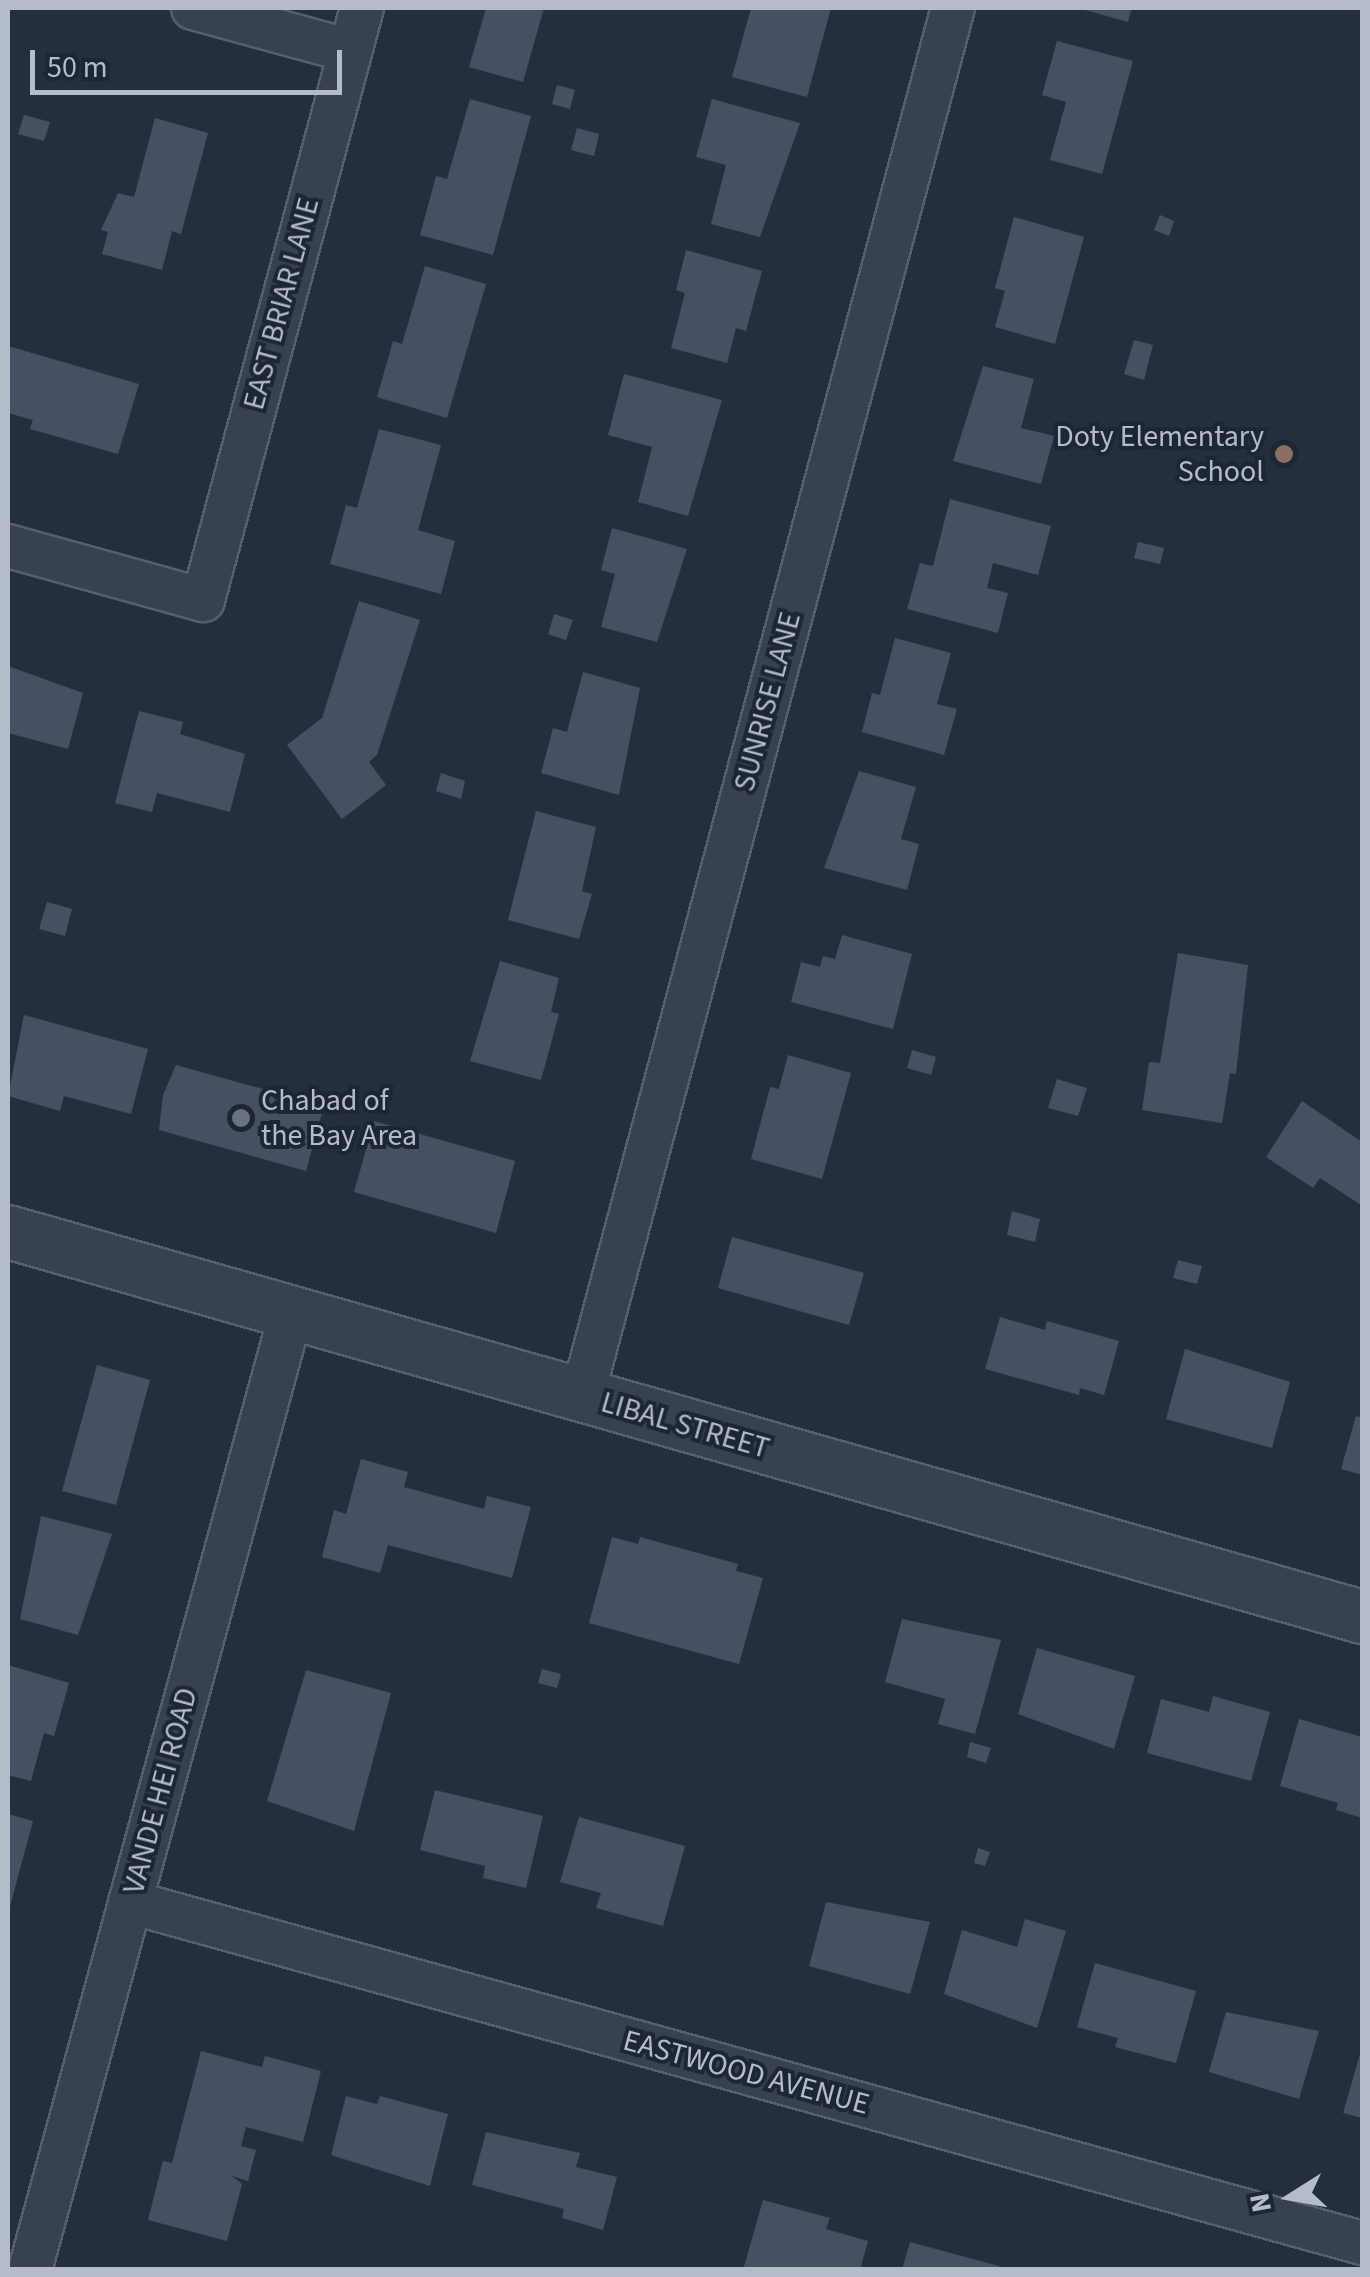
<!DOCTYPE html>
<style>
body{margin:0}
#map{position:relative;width:1370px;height:2277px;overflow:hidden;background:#242f3e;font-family:"Source Sans 3",sans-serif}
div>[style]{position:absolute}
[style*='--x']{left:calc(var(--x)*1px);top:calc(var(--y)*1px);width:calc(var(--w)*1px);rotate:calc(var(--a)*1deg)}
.building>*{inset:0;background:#455162}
.roads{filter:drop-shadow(2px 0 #565f6c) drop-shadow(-2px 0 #565f6c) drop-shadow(0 2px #565f6c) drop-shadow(0 -2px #565f6c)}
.minor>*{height:42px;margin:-21px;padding:0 21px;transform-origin:21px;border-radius:21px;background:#38414e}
.tertiary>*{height:52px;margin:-26px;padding:0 26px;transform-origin:26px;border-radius:26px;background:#38414e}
.dots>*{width:28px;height:28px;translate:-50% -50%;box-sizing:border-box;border:5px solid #1d2633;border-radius:50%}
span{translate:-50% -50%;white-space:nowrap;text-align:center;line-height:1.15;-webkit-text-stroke:8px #1d2633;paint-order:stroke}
.street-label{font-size:30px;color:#b4bcc9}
.poi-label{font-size:30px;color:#b4bcc9}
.right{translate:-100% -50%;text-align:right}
.left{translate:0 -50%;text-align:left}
.frame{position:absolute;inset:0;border:10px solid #b4bcc9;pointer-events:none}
.north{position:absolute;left:1240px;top:2147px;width:100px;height:100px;-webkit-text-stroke:8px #1d2633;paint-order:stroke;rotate:259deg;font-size:28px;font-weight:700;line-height:40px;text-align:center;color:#b4bcc9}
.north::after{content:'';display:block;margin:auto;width:35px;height:45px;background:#b4bcc9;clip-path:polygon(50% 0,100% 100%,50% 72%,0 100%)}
.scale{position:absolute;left:30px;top:50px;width:312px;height:45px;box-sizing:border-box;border:5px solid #b4bcc9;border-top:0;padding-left:12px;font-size:30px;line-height:35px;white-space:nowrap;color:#b4bcc9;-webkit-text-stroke:8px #1d2633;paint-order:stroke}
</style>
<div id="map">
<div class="building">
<i style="clip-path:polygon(486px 8px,544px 8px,523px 82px,469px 67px)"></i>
<i style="clip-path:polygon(751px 8px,831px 8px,807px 97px,732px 77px)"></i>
<i style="clip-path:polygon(1078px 8px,1132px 8px,1128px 22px)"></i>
<i style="clip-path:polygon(1057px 41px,1133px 61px,1102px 174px,1050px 160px,1066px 102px,1042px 95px)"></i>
<i style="clip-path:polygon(557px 85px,575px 90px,570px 109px,552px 104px)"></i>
<i style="clip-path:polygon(470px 99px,531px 116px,493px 255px,420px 235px,436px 176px,447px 179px)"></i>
<i style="clip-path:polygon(712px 99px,800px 123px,760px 237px,711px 224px,726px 165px,696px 157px)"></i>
<i style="clip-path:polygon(24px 115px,50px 122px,44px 141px,18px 134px)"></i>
<i style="clip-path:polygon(155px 118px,208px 133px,181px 234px,172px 231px,162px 270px,102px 254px,108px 232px,101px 230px,118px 193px,134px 197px)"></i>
<i style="clip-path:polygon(577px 128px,599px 134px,594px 156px,571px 150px)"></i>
<i style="clip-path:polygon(1160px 215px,1174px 221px,1169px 236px,1154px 230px)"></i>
<i style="clip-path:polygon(1014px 217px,1084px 237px,1055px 344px,995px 327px,1005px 291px,995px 288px)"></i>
<i style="clip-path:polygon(686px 250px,762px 271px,746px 331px,736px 328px,727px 363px,671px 348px,685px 293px,676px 290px)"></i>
<i style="clip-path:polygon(425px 266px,486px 284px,447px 418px,377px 397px,393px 341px,402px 344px)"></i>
<i style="clip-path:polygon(1134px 340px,1153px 345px,1144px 380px,1124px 374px)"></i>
<i style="clip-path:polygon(8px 346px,139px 384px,118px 454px,30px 429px,33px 420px,8px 413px)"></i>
<i style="clip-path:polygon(983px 366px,1034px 379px,1021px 428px,1054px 436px,1041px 484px,953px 461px)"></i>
<i style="clip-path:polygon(624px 374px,722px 400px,688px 516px,638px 502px,652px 447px,608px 435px)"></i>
<i style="clip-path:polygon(379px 429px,441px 445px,418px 530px,455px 541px,441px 594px,330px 564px,346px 505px,357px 508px)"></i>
<i style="clip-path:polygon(950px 499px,1051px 526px,1038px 575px,993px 563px,987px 588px,1008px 593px,998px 633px,907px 609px,920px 563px,933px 566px)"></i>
<i style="clip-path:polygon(612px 528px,687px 549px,657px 642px,601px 627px,615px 574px,601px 570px)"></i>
<i style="clip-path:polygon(1138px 542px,1164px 548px,1160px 564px,1134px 558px)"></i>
<i style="clip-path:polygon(359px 601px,420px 620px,377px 755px,369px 762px,386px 785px,342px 819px,287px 745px,322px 718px)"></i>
<i style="clip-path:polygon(554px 614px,573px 620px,566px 640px,548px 634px)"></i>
<i style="clip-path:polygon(895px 638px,951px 653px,937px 704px,957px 709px,944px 755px,862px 732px,872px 693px,880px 695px)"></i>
<i style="clip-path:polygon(8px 666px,83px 693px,68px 749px,8px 733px)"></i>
<i style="clip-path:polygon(583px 672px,640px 688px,619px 795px,541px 773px,553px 728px,567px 732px)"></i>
<i style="clip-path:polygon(139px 711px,183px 722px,180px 734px,245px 754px,230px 812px,157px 793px,152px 812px,115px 803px)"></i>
<i style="clip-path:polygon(859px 771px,916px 787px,901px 839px,919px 844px,907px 890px,824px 868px)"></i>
<i style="clip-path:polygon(441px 773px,465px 781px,461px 799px,436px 791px)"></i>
<i style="clip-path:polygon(536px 811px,596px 827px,582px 891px,592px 894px,579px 939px,508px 920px)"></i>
<i style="clip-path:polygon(47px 902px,72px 909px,65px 936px,39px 929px)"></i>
<i style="clip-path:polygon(842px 935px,912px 954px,893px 1029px,791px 1002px,801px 962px,820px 967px,823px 956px,835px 959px)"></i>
<i style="clip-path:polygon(1178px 953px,1248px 965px,1236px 1074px,1230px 1073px,1222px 1123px,1142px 1110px,1149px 1062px,1160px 1063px)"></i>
<i style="clip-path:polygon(500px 961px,559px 978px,551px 1012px,559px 1014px,541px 1080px,470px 1061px)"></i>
<i style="clip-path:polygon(24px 1015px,148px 1049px,131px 1114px,64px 1096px,60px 1111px,8px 1096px)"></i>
<i style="clip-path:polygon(912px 1050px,936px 1057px,931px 1075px,907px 1068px)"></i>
<i style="clip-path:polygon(788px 1055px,851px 1073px,822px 1179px,751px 1159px,770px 1087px,779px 1089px)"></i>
<i style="clip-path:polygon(176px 1065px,324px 1106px,306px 1171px,159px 1130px,163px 1095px)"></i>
<i style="clip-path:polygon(1057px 1079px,1087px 1088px,1078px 1116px,1048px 1108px)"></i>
<i style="clip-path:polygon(1302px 1101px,1362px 1142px,1361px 1205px,1320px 1178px,1313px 1188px,1266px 1157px)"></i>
<i style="clip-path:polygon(374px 1121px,515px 1161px,496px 1233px,354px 1192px)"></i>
<i style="clip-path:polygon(1012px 1211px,1040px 1219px,1035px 1242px,1007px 1235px)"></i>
<i style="clip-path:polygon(732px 1237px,864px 1273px,849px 1325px,718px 1288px)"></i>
<i style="clip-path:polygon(1178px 1260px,1202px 1266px,1197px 1284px,1173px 1278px)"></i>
<i style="clip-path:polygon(1000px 1317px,1045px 1330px,1047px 1321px,1119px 1341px,1104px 1395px,1080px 1388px,1079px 1395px,985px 1369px)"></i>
<i style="clip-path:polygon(1185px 1349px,1290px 1382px,1272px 1448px,1166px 1419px)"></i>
<i style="clip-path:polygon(97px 1365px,150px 1380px,116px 1505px,62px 1491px)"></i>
<i style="clip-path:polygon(1356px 1416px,1362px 1418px,1362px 1475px,1341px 1469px)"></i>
<i style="clip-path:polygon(361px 1459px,408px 1472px,404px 1487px,484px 1509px,487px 1496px,531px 1507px,512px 1578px,388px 1545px,380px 1573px,322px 1557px,334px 1510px,346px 1514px)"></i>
<i style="clip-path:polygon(41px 1516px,112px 1534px,78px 1635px,20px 1619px)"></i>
<i style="clip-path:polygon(612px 1537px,638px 1544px,640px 1537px,738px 1564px,736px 1571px,763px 1578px,739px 1664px,589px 1623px)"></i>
<i style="clip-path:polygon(902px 1619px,1001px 1640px,975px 1734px,938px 1724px,945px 1699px,885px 1682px)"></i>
<i style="clip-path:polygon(1037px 1648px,1135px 1676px,1114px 1749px,1018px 1714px)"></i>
<i style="clip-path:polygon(8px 1665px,69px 1683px,54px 1736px,44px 1733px,31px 1781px,8px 1775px)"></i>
<i style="clip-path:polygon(542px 1669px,561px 1674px,557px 1688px,538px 1683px)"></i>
<i style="clip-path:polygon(306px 1670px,391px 1693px,354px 1831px,267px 1801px)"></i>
<i style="clip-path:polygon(1213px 1696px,1270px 1712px,1251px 1781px,1147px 1753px,1161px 1699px,1209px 1712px)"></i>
<i style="clip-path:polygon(1299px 1719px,1362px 1737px,1362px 1818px,1336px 1810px,1338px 1803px,1280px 1786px)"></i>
<i style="clip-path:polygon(970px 1742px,991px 1748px,986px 1763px,967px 1757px)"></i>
<i style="clip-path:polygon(435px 1790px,543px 1816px,526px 1888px,483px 1878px,485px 1866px,420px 1850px)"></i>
<i style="clip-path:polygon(8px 1814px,33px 1821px,9px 1910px,8px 1910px)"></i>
<i style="clip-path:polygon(579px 1817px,685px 1846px,663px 1926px,596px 1908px,601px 1893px,560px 1882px)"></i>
<i style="clip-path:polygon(978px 1848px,990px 1852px,985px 1866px,974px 1863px)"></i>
<i style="clip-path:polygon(826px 1902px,930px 1922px,910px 1994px,809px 1966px)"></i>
<i style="clip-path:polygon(1025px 1919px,1066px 1931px,1037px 2028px,944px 1994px,962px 1930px,1017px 1947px)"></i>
<i style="clip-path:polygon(1095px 1963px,1196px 1991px,1176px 2063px,1115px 2047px,1118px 2038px,1077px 2027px)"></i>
<i style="clip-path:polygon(1226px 2012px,1319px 2031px,1299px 2099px,1209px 2072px)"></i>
<i style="clip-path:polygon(1362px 2047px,1362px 2118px,1343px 2113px)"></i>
<i style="clip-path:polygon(201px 2051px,262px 2067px,265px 2056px,321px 2071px,303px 2142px,246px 2127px,241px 2146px,256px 2150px,248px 2181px,232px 2176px,242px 2184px,227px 2241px,148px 2220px,163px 2161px,172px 2163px)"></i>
<i style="clip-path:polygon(346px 2096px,377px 2104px,380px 2096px,448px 2114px,430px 2186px,331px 2155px)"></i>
<i style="clip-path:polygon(486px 2132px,580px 2153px,576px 2167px,617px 2177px,603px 2230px,562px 2218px,564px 2209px,472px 2185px)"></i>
<i style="clip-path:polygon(763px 2200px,830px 2218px,826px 2229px,868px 2241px,860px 2270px,743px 2270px)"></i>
<i style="clip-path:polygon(910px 2242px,999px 2266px,998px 2270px,902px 2270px)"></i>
</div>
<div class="roads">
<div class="minor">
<i style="--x:193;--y:8;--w:163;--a:15.3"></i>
<i style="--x:8;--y:546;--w:202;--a:15.5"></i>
<i style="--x:203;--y:600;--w:613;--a:-74.97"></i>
<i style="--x:582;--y:1397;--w:1438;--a:-75.05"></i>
<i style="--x:130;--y:1902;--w:1278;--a:15.47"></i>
<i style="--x:30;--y:2270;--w:992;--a:-74.74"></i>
</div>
<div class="tertiary">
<i style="--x:8;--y:1232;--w:1408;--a:15.87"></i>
</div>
</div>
<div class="dots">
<i style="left:1284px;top:454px;background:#8d6e63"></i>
<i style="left:241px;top:1118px;background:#6b7280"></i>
</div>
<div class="street-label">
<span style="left:282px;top:304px;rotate:-75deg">EAST BRIAR LANE</span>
<span style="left:768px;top:702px;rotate:-75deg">SUNRISE LANE</span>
<span style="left:685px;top:1426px;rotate:16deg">LIBAL STREET</span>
<span style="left:161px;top:1791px;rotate:-75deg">VANDE HEI ROAD</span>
<span style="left:746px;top:2073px;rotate:15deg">EASTWOOD AVENUE</span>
</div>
<div class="poi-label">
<span class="right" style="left:1264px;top:454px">Doty Elementary<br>School</span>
<span class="left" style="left:261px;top:1118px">Chabad of<br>the Bay Area</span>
</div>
<div class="frame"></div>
<div class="north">N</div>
<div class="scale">50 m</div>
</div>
